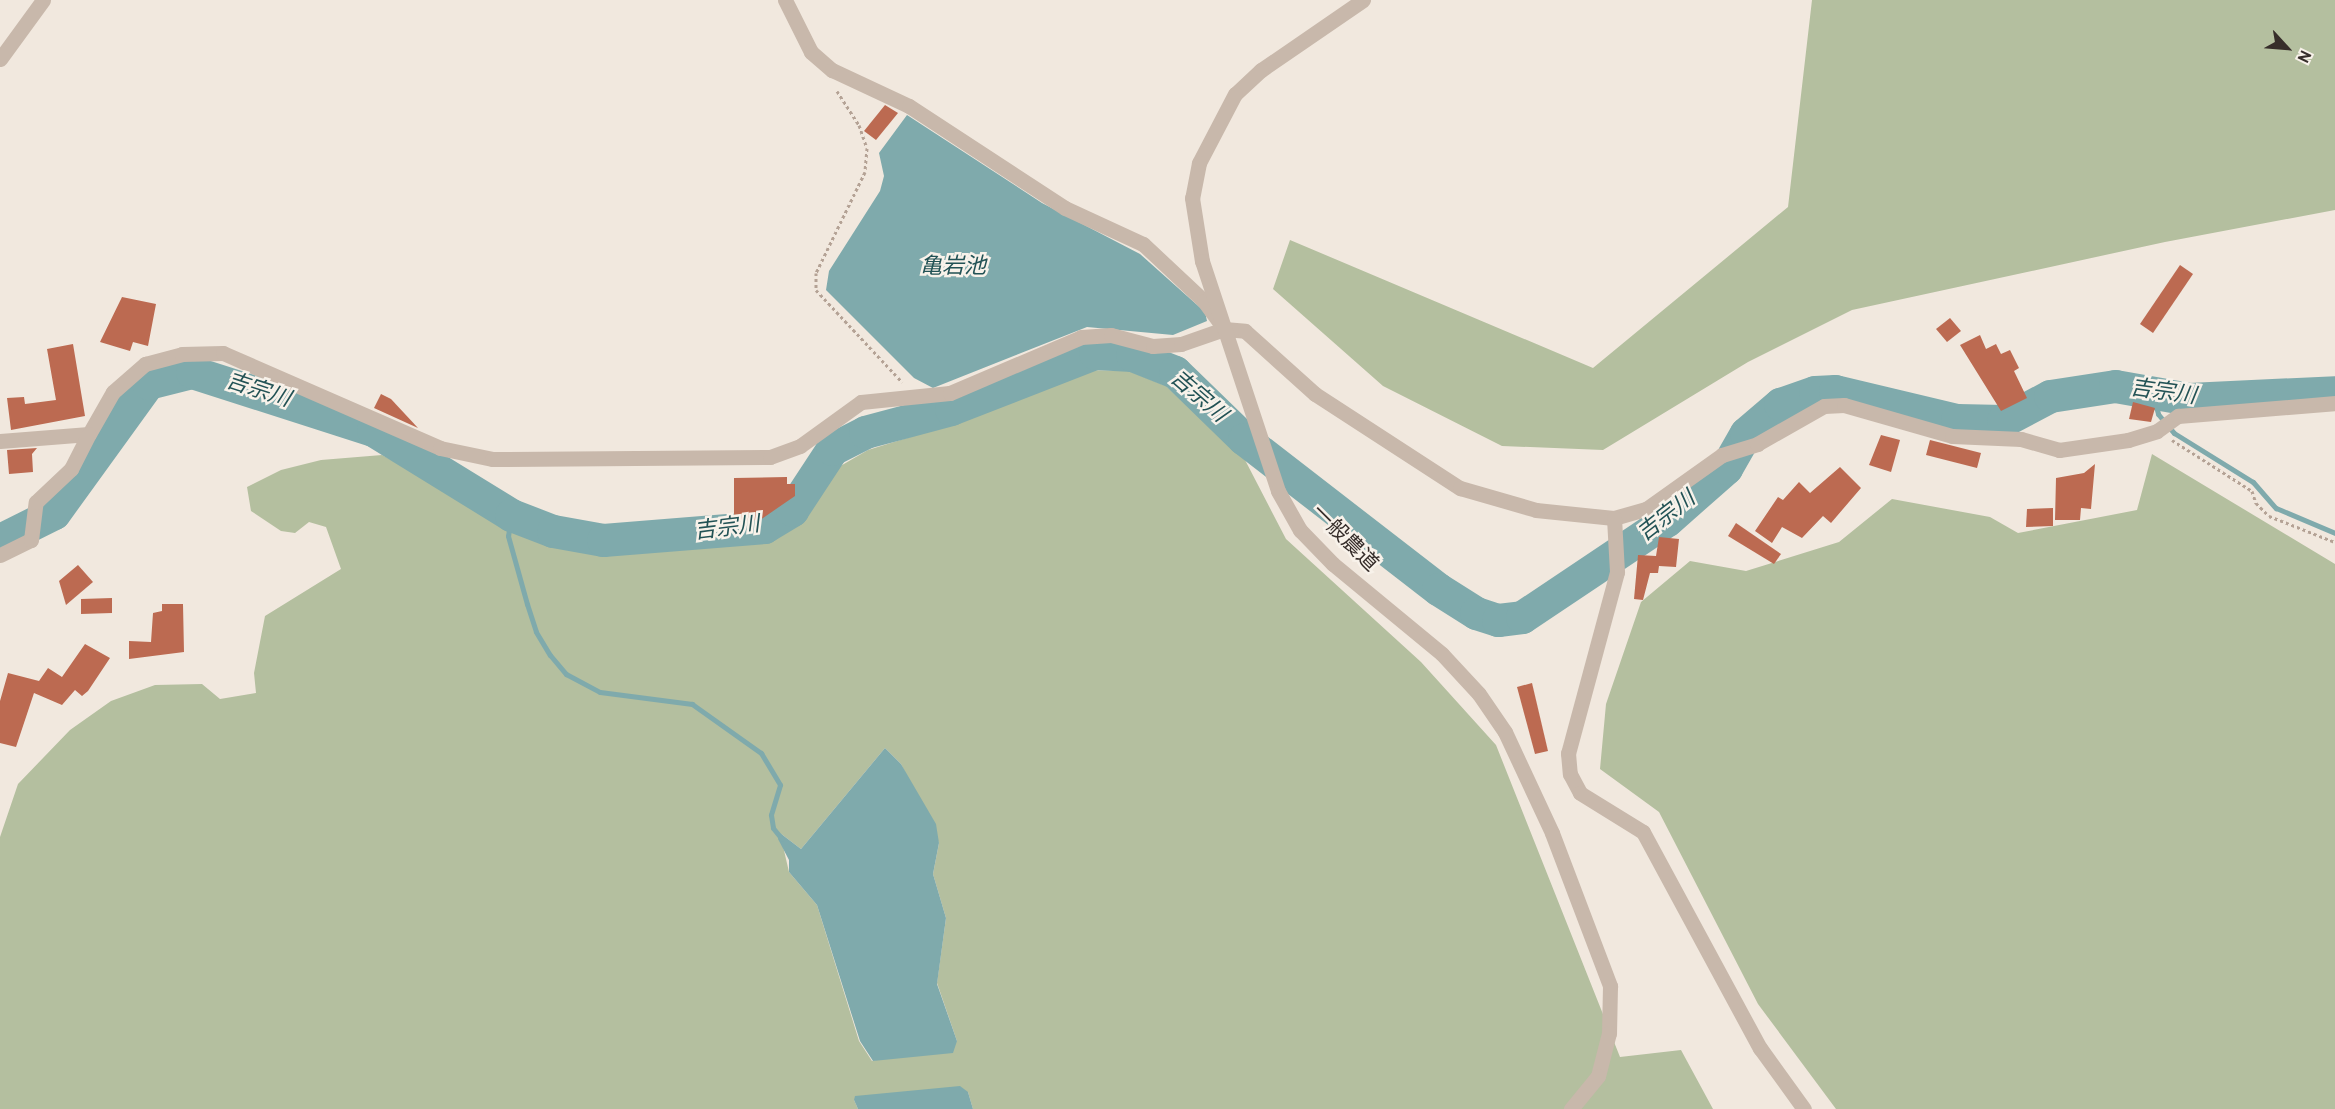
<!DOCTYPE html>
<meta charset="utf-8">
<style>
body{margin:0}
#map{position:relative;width:2335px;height:1109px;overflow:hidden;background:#f1e8de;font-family:Overpass,"Noto Sans JP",sans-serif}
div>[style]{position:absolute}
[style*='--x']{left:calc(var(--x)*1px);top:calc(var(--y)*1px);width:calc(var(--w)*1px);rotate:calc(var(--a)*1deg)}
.green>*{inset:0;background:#b4bf9f}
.water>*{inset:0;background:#7faaac}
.stream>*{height:5px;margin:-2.5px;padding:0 2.5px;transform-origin:2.5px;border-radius:2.5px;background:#7faaac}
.river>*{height:33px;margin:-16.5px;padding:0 16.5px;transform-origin:16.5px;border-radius:16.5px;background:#7faaac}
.building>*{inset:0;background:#bc6a51}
.path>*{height:3px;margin-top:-1.5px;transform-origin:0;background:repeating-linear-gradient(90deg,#b4a295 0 3px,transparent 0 6px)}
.minor>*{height:15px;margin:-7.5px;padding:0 7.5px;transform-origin:7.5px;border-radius:7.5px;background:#c8b8ab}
.tertiary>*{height:15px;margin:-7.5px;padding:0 7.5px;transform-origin:7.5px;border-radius:7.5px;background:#c8b8ab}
span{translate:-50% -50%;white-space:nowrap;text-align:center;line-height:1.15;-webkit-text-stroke:5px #f8f2ea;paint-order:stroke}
.street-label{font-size:21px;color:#362d2a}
.water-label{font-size:22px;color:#225255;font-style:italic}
.north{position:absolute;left:2257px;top:18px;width:60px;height:60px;-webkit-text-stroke:4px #f8f2ea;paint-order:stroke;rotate:116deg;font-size:16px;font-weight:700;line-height:24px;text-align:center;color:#362d2a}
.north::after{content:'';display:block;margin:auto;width:21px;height:27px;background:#362d2a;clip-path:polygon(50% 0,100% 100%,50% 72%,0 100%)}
</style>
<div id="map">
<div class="green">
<i style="clip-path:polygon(1812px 0,2335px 0,2335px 210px,2165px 242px,1852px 310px,1748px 362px,1603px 450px,1502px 446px,1383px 386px,1273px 289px,1290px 240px,1593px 368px,1788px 207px)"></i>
<i style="clip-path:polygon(evenodd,1086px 370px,1129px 371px,1166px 386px,1244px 458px,1286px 539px,1421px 662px,1496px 745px,1620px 1057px,1681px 1050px,1713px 1109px,973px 1109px,968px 1092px,854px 1100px,858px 1109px,0 1109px,0 837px,18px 784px,70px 730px,111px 701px,155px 685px,202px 684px,220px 699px,256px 693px,254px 673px,265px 616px,341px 569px,326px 527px,309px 522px,295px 533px,281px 531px,251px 511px,247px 487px,281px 470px,321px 460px,382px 455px,524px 532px,585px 552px,776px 538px,804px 518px,837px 468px,868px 450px,959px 422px,1086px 370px,885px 748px,901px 764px,939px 843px,933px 874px,946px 918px,937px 983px,957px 1041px,872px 1061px,859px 1041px,817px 905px,789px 872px,780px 833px,801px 849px,885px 748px)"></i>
<i style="clip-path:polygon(2152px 454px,2335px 564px,2335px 1109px,1836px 1109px,1758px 1004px,1659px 812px,1600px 769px,1606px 704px,1641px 602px,1690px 561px,1746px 571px,1839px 542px,1892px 499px,1990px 517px,2018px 533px,2137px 510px)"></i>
</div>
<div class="water">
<i style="clip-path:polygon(907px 115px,1042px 203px,1140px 254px,1205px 312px,1207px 321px,1173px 335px,1087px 327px,933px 388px,914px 378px,826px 290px,829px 271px,880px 191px,884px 176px,879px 153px)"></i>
<i style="clip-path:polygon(885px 748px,901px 764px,936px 824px,939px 843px,933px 874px,946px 918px,937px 984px,957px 1041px,953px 1053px,873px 1061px,860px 1041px,817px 905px,789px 872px,789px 860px,778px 839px,780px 833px,801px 849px)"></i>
<i style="clip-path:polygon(960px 1086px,968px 1092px,973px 1109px,858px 1109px,854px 1100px,855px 1096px)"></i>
</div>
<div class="stream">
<i style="--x:2151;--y:389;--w:26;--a:74"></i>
<i style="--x:2158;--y:414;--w:25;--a:50"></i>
<i style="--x:2174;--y:433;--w:93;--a:31.8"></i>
<i style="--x:2253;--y:482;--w:35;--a:49"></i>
<i style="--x:2276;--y:508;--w:64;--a:23"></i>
<i style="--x:511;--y:515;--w:21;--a:98"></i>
<i style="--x:508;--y:536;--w:71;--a:74.4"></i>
<i style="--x:527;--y:604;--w:29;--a:72"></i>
<i style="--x:536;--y:632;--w:27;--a:59"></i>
<i style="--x:550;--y:655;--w:25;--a:50"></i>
<i style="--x:566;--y:674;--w:38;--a:28"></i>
<i style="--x:600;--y:692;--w:93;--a:7.4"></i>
<i style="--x:692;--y:704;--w:85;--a:35.4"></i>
<i style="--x:761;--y:753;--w:37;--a:59"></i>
<i style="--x:780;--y:785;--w:31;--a:107"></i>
<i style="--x:771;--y:815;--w:13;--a:81"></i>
<i style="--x:773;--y:828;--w:14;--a:51"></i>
</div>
<div class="river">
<i style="--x:0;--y:540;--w:60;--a:-26.6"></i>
<i style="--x:54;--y:513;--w:160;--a:-54.1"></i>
<i style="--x:148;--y:383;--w:45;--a:-14"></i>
<i style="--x:192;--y:372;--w:190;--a:17.8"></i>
<i style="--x:373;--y:430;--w:162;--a:31.6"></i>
<i style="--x:511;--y:515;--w:45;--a:20.9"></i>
<i style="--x:553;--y:531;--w:51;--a:10.2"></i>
<i style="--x:603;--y:540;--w:162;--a:-4.6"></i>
<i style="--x:764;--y:527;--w:33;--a:-31"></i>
<i style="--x:792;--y:510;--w:73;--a:-56.7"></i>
<i style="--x:832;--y:449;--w:37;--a:-27"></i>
<i style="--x:865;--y:432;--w:89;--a:-15"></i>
<i style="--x:951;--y:409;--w:155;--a:-21.3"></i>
<i style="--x:1095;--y:353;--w:37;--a:3"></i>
<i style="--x:1132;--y:355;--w:46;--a:21.6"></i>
<i style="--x:1175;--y:372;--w:96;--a:44.2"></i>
<i style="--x:1244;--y:439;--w:245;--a:37.7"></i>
<i style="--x:1438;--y:589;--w:45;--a:32.3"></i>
<i style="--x:1476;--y:613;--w:23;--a:18"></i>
<i style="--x:1498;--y:620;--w:24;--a:-7"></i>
<i style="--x:1522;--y:617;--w:174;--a:-33.8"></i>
<i style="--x:1667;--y:520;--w:79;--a:-41.4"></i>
<i style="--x:1726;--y:468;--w:40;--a:-60.3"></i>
<i style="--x:1746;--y:433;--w:45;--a:-40.5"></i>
<i style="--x:1780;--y:404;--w:37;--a:-19"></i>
<i style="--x:1815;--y:392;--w:20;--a:-3"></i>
<i style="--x:1835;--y:391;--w:125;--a:13.4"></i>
<i style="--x:1957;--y:420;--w:46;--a:1.2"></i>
<i style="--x:2003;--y:421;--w:53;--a:-28"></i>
<i style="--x:2050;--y:396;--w:66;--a:-8.7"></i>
<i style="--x:2115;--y:386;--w:75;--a:10"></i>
<i style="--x:2189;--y:399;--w:146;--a:-2.7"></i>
</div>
<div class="building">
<i style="clip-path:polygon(885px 105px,898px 113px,876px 140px,864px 131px)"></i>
<i style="clip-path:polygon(2180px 265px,2193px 274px,2153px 333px,2140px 324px)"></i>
<i style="clip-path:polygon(122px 297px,156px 304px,148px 346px,133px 342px,130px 351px,100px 342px)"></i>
<i style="clip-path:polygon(1950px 318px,1961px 331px,1947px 342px,1936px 329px)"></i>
<i style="clip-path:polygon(1980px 335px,1986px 349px,1996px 344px,2001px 354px,2010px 350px,2019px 368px,2014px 371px,2027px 398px,2001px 411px,1960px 345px)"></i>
<i style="clip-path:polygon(73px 344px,85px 416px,11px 430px,7px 398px,24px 397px,25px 404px,56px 400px,47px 349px)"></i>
<i style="clip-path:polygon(381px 394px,391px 399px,418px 428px,374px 408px)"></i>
<i style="clip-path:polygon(2133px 402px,2155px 408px,2151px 422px,2129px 419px)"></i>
<i style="clip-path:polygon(1881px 435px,1900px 440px,1891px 472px,1869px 465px)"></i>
<i style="clip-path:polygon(1930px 440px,1981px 453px,1977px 468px,1926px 455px)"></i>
<i style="clip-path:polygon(37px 448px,32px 454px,33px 472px,9px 474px,7px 450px)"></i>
<i style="clip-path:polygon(2095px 464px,2091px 509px,2081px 508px,2080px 520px,2055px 520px,2056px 478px,2084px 473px)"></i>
<i style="clip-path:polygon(1840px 467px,1861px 488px,1831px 523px,1823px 516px,1802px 538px,1782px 527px,1772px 543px,1755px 531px,1778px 497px,1783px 500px,1799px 482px,1810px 493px)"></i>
<i style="clip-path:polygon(787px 477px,787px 484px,795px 484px,795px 496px,760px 520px,734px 521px,734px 478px)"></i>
<i style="clip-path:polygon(2053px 508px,2053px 526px,2026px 527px,2027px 509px)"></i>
<i style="clip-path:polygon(1736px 523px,1781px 554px,1774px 564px,1728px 536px)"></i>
<i style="clip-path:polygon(1659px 537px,1679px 539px,1676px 567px,1659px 566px,1658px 573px,1650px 573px,1643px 600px,1634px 599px,1638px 555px,1656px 556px)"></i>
<i style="clip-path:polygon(78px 565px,93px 582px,66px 605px,59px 581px)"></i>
<i style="clip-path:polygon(112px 598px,112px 613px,81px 614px,81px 599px)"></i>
<i style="clip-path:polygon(162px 604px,183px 604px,184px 652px,129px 659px,129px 641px,151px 642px,153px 613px,162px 611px)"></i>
<i style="clip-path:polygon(85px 644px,110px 658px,88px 691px,82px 696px,75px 690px,62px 705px,34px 693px,16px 747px,0 743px,0 701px,8px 673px,39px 681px,48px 668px,62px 677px)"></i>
<i style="clip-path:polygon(1532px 683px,1548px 751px,1535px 754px,1517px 687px)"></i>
</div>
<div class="path">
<i style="--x:837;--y:91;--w:40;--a:57.1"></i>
<i style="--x:859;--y:125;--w:24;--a:71"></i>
<i style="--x:867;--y:148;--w:24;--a:95"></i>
<i style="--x:865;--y:172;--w:112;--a:115.9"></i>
<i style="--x:816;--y:273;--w:17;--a:90"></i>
<i style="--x:816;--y:290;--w:126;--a:46.9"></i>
<i style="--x:2172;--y:440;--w:95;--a:32.5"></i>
<i style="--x:2252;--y:491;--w:13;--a:72"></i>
<i style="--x:2256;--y:503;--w:18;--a:45"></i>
<i style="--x:2269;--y:516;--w:71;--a:21.5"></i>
</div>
<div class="minor">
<i style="--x:785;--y:0;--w:58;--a:63.4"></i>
<i style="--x:811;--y:52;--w:28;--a:41"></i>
<i style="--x:832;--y:70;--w:85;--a:25.1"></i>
<i style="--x:909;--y:106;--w:186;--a:33.2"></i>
<i style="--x:1065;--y:208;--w:86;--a:24.8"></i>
<i style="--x:1143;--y:244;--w:83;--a:43.1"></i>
<i style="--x:1204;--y:301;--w:29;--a:54"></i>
<i style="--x:0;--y:59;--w:73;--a:-53.9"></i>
<i style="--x:0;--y:441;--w:89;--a:-4.5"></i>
<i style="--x:89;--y:434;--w:48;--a:-60.3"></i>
<i style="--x:113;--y:392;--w:43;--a:-41.2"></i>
<i style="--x:145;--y:364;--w:38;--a:-15"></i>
<i style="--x:182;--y:354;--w:41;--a:-1.4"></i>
<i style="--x:223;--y:353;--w:237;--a:23.6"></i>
<i style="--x:440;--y:448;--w:53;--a:11.9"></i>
<i style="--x:492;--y:459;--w:278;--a:-0.4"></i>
<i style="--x:770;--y:457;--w:32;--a:-20"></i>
<i style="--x:800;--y:446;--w:75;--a:-35.8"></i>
<i style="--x:861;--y:402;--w:89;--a:-5.8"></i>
<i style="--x:950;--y:393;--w:142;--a:-23.1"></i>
<i style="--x:1081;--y:337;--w:30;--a:-4"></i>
<i style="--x:1111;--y:335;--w:43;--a:14.7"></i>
<i style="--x:1153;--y:346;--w:28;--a:-4"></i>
<i style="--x:1181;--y:344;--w:46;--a:-19.2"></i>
<i style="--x:1224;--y:329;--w:21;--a:5"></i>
<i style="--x:1245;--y:331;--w:94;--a:42"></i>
<i style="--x:1315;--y:394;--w:173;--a:33"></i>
<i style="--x:1460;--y:488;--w:79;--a:16.1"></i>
<i style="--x:1536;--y:510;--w:78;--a:5.9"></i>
<i style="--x:1614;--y:518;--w:33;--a:-16"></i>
<i style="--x:1646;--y:509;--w:93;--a:-35.4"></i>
<i style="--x:1722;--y:455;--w:37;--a:-17"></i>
<i style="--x:1757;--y:444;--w:77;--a:-29.6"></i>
<i style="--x:1824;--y:406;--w:20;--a:-3"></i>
<i style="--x:1844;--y:405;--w:112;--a:16"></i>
<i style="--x:1952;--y:436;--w:69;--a:2.5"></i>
<i style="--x:2021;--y:439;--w:40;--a:16"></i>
<i style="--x:2059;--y:450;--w:70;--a:-8.2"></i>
<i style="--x:2128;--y:440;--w:30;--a:-17"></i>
<i style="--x:2157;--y:431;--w:26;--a:-36"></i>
<i style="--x:2178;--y:416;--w:158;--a:-4.7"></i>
<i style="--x:1614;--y:518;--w:54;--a:86.8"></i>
<i style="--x:1617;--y:572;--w:188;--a:105.1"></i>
<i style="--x:1568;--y:753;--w:21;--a:85"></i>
<i style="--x:1570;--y:774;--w:21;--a:62"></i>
<i style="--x:1580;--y:793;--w:74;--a:31.8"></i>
<i style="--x:1643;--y:832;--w:246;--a:61.6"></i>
<i style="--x:1760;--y:1048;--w:75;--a:54.2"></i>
<i style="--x:0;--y:555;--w:34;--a:-26"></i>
<i style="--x:31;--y:540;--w:38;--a:-83"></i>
<i style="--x:36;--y:502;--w:48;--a:-43.3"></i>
<i style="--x:71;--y:469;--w:39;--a:-63"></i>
</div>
<div class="tertiary">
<i style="--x:1363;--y:0;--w:124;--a:145.5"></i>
<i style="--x:1261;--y:70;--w:35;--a:137"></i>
<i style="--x:1235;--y:94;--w:78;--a:117.6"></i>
<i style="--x:1199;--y:163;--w:36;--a:101"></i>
<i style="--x:1192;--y:198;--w:64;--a:81"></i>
<i style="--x:1202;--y:261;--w:242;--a:71.7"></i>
<i style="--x:1278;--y:491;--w:45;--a:60.6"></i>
<i style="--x:1300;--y:530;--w:47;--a:45.9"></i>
<i style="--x:1333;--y:564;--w:141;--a:39.5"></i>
<i style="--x:1442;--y:654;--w:54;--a:47.2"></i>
<i style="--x:1479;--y:694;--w:46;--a:55.6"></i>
<i style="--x:1505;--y:732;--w:111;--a:65"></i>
<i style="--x:1552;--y:833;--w:164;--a:69.2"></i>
<i style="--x:1610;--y:986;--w:47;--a:91.2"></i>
<i style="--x:1609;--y:1033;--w:44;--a:104.3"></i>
<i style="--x:1598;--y:1076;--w:43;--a:129.3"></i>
</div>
<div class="street-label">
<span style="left:1344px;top:539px;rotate:45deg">一般農道</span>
</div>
<div class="water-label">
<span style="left:953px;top:268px">亀岩池</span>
<span style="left:258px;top:391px;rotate:18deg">吉宗川</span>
<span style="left:2163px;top:393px;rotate:8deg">吉宗川</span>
<span style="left:1198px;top:397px;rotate:41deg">吉宗川</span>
<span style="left:1667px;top:517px;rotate:-38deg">吉宗川</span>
<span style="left:727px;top:529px;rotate:-7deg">吉宗川</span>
</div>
<div class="north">N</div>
</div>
